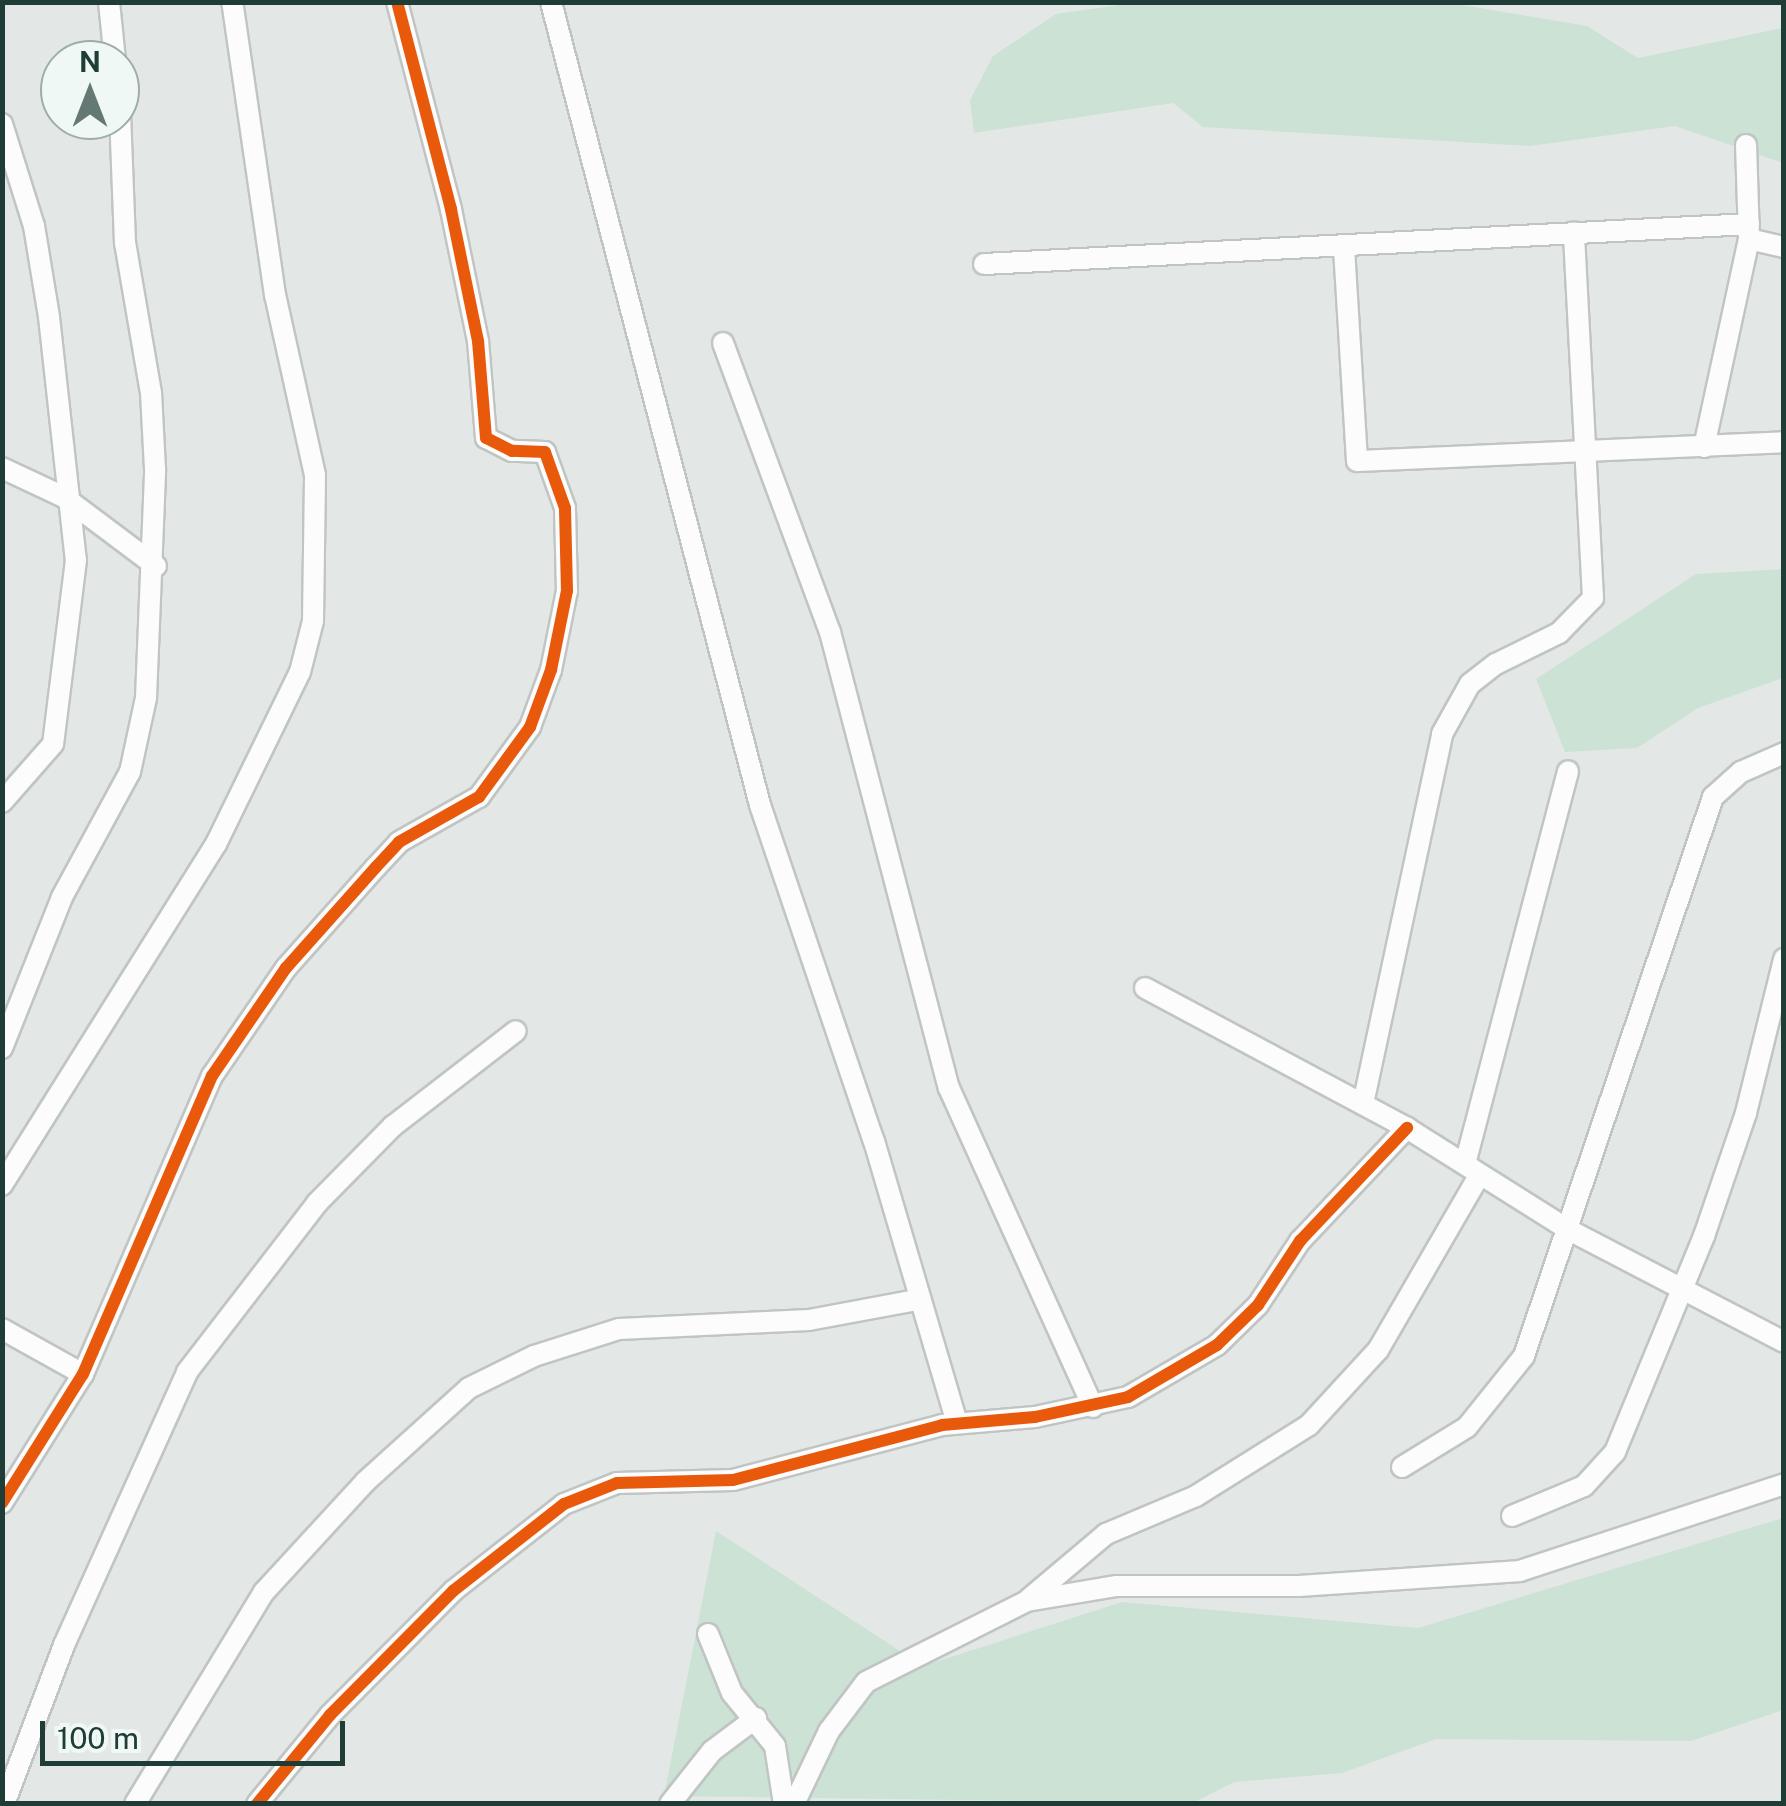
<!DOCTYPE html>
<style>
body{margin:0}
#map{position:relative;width:1786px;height:1806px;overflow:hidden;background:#e3e8e6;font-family:"Public Sans",sans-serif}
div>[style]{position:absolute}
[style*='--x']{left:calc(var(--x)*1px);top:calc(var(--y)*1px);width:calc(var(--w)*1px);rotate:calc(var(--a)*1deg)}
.green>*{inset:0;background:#cbe2d4}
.roads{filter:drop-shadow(2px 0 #c0c5c3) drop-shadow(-2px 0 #c0c5c3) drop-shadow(0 2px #c0c5c3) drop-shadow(0 -2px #c0c5c3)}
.street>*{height:20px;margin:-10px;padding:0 10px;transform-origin:10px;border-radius:10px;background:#fbfcfb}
.cycleway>*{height:12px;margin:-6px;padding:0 6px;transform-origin:6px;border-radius:6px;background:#e8590c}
span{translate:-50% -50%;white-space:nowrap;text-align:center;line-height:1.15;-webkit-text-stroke:10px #f0f8f5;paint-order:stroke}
.frame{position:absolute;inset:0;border:5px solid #203c37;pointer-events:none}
.north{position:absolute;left:40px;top:40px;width:100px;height:100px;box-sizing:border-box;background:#f0f8f5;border:2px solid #9dada9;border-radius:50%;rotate:0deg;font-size:28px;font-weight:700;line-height:40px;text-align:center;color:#203c37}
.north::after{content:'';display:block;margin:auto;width:35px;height:45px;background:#647874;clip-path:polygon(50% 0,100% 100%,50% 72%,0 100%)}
.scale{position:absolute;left:40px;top:1721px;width:305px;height:45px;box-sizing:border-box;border:5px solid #203c37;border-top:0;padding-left:12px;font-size:30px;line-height:35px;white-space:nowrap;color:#203c37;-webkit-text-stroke:8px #f0f8f5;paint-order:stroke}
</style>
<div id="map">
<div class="green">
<i style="clip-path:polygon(1133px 3px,1450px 3px,1587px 26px,1638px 58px,1783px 28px,1783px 163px,1675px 126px,1530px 146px,1203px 127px,1173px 103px,974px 133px,970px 100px,993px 56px,1056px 14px)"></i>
<i style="clip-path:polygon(1783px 569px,1783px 678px,1698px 708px,1637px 748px,1565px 752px,1536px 679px,1696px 574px)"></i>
<i style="clip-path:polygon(1783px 1518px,1783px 1710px,1691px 1741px,1436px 1739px,1342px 1773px,1234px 1782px,1193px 1803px,664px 1796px,716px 1531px,923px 1666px,1122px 1602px,1418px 1628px)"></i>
</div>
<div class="roads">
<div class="street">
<i style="--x:109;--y:2;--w:58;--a:84.1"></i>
<i style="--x:551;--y:2;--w:830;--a:75.41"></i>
<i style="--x:760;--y:805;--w:355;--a:71.3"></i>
<i style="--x:874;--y:1141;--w:294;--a:73.6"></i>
<i style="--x:2;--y:124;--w:107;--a:72.6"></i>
<i style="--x:34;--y:226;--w:92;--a:80.6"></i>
<i style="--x:49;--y:317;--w:244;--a:83.7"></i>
<i style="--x:76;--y:560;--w:185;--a:97.1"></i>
<i style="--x:53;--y:744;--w:77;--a:131.3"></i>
<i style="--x:1749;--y:239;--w:36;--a:13"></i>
<i style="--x:1344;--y:248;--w:213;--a:86.5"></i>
<i style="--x:1357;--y:461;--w:427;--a:-2.5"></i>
<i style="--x:984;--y:264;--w:766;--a:-2.99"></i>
<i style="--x:723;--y:343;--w:308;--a:69.7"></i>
<i style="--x:830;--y:632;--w:471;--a:75.4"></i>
<i style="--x:949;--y:1088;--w:350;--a:65.7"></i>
<i style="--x:1704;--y:447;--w:213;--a:-77.8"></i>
<i style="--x:1749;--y:239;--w:94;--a:-91.8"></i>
<i style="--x:2;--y:468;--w:68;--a:25.1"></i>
<i style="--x:64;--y:497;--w:115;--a:36.9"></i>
<i style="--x:1145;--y:988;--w:297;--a:28.1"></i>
<i style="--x:1407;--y:1128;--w:191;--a:32.2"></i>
<i style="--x:1569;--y:1230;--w:242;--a:27.5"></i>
<i style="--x:2;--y:1048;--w:162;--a:-68.3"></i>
<i style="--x:62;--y:897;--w:142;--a:-61.5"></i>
<i style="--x:130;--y:772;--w:76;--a:-77.8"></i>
<i style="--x:146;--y:698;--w:229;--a:-87.7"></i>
<i style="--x:155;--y:469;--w:76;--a:-93"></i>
<i style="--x:151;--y:393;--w:152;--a:-99.8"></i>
<i style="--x:125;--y:243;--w:131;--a:-92.2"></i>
<i style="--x:1363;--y:1104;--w:378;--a:-77.9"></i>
<i style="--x:1442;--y:734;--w:57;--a:-60.8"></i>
<i style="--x:1470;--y:684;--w:33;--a:-38"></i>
<i style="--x:1496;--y:664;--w:70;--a:-26.2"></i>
<i style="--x:1559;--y:633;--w:49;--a:-45.8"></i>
<i style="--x:1593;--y:598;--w:366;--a:-93"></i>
<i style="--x:1465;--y:1164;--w:406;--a:-75.3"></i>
<i style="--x:2;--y:1185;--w:403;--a:-57.9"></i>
<i style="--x:216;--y:844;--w:191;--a:-64"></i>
<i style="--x:300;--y:672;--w:53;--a:-75.7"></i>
<i style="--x:313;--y:621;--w:146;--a:-89.2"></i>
<i style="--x:315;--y:475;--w:184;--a:-102.5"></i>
<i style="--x:275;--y:295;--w:296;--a:-98.3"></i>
<i style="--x:2;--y:1329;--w:93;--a:29.1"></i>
<i style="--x:1402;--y:1467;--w:76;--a:-31.6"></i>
<i style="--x:1467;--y:1427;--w:91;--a:-51.2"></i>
<i style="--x:1524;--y:1356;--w:590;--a:-71.32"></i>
<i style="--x:1713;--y:797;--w:38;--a:-42"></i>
<i style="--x:1741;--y:772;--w:47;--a:-23.8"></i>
<i style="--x:2;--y:1503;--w:152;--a:-57.9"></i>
<i style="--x:83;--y:1374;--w:325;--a:-66.6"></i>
<i style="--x:212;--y:1076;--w:131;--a:-55.6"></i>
<i style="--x:286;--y:968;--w:135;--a:-48.3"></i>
<i style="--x:376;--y:867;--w:34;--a:-47"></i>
<i style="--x:399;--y:842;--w:92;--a:-29.4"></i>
<i style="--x:479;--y:797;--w:87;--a:-53.9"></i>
<i style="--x:530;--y:727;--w:61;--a:-69.8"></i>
<i style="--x:551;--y:670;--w:81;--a:-78.6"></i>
<i style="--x:567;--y:591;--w:83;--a:-91.4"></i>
<i style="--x:565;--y:508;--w:59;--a:-109.7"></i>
<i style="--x:545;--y:452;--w:33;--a:-178"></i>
<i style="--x:512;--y:451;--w:29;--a:-153"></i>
<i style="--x:486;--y:438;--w:97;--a:-94.7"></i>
<i style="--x:478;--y:341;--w:135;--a:-101.6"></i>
<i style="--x:451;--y:209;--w:214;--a:-104.6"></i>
<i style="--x:1512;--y:1516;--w:78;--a:-22.6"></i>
<i style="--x:1584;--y:1486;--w:46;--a:-47.6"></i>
<i style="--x:1615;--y:1452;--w:234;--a:-67.6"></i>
<i style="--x:1704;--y:1236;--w:130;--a:-71.1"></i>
<i style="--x:1746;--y:1113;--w:159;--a:-76.1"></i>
<i style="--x:1029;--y:1599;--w:101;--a:-40.2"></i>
<i style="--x:1106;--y:1534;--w:98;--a:-22.9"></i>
<i style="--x:1196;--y:1496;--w:133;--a:-32.1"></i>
<i style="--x:1309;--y:1425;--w:102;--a:-47.4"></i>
<i style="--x:1378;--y:1350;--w:203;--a:-59.9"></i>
<i style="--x:708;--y:1634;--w:64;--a:67.9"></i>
<i style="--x:732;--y:1693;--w:68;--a:50.9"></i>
<i style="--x:775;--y:1746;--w:59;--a:81.2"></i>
<i style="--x:4;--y:1804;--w:170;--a:-69.3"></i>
<i style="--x:64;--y:1645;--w:299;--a:-65.7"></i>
<i style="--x:187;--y:1372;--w:213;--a:-52.4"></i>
<i style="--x:317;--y:1203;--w:108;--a:-45.4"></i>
<i style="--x:393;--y:1126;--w:155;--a:-37.7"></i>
<i style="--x:135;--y:1804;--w:248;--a:-58.7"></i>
<i style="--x:264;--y:1592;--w:149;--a:-47.4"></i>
<i style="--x:365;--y:1482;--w:140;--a:-42.1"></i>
<i style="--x:469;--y:1388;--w:72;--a:-26.2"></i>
<i style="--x:534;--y:1356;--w:89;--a:-17.6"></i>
<i style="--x:619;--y:1329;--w:190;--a:-2.7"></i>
<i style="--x:809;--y:1320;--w:110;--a:-10.5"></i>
<i style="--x:257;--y:1804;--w:115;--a:-50.6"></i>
<i style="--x:330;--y:1715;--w:175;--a:-45.2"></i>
<i style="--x:453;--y:1591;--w:141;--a:-38.1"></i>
<i style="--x:564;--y:1504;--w:57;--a:-21.6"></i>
<i style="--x:617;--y:1483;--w:116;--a:-1.5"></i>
<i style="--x:733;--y:1480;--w:216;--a:-14.7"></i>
<i style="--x:942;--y:1425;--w:93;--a:-4.9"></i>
<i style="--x:1035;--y:1417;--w:95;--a:-12.1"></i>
<i style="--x:1128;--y:1397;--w:103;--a:-30.3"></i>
<i style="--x:1217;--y:1345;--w:57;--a:-44.3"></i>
<i style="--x:1258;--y:1305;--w:77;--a:-56.7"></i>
<i style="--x:1300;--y:1241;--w:156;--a:-46.6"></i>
<i style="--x:670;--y:1804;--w:68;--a:-51.6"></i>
<i style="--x:712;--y:1751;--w:55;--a:-36.9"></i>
<i style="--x:794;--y:1804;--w:81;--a:-64.4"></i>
<i style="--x:829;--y:1731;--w:61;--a:-52.9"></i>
<i style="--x:866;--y:1682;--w:180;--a:-26.7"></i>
<i style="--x:1027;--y:1601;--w:91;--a:-9.5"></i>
<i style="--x:1117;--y:1586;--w:182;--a:0"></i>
<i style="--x:1299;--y:1586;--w:222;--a:-3.9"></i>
<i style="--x:1520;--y:1571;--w:278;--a:-18.2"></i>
</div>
</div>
<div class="cycleway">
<i style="--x:2;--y:1503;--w:152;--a:-57.9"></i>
<i style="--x:83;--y:1374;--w:325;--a:-66.6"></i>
<i style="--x:212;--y:1076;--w:131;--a:-55.6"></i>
<i style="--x:286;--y:968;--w:135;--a:-48.3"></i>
<i style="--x:376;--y:867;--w:34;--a:-47"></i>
<i style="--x:399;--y:842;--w:92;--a:-29.4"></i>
<i style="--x:479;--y:797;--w:87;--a:-53.9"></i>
<i style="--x:530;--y:727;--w:61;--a:-69.8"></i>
<i style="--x:551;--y:670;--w:81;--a:-78.6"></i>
<i style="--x:567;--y:591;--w:83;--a:-91.4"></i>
<i style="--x:565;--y:508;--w:59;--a:-109.7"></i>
<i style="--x:545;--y:452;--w:33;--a:-178"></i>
<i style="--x:512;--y:451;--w:29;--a:-153"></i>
<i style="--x:486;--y:438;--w:97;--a:-94.7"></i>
<i style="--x:478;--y:341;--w:135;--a:-101.6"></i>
<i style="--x:451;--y:209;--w:214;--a:-104.6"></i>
<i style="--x:257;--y:1804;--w:115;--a:-50.6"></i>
<i style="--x:330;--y:1715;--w:175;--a:-45.2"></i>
<i style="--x:453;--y:1591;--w:141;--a:-38.1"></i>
<i style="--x:564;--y:1504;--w:57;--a:-21.6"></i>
<i style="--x:617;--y:1483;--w:116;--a:-1.5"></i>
<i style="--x:733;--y:1480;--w:216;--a:-14.7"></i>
<i style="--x:942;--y:1425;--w:93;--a:-4.9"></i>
<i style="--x:1035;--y:1417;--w:95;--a:-12.1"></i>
<i style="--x:1128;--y:1397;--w:103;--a:-30.3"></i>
<i style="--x:1217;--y:1345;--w:57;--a:-44.3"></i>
<i style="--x:1258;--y:1305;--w:77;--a:-56.7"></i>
<i style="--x:1300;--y:1241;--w:156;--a:-46.6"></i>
</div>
<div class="frame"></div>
<div class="north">N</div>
<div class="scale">100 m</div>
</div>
